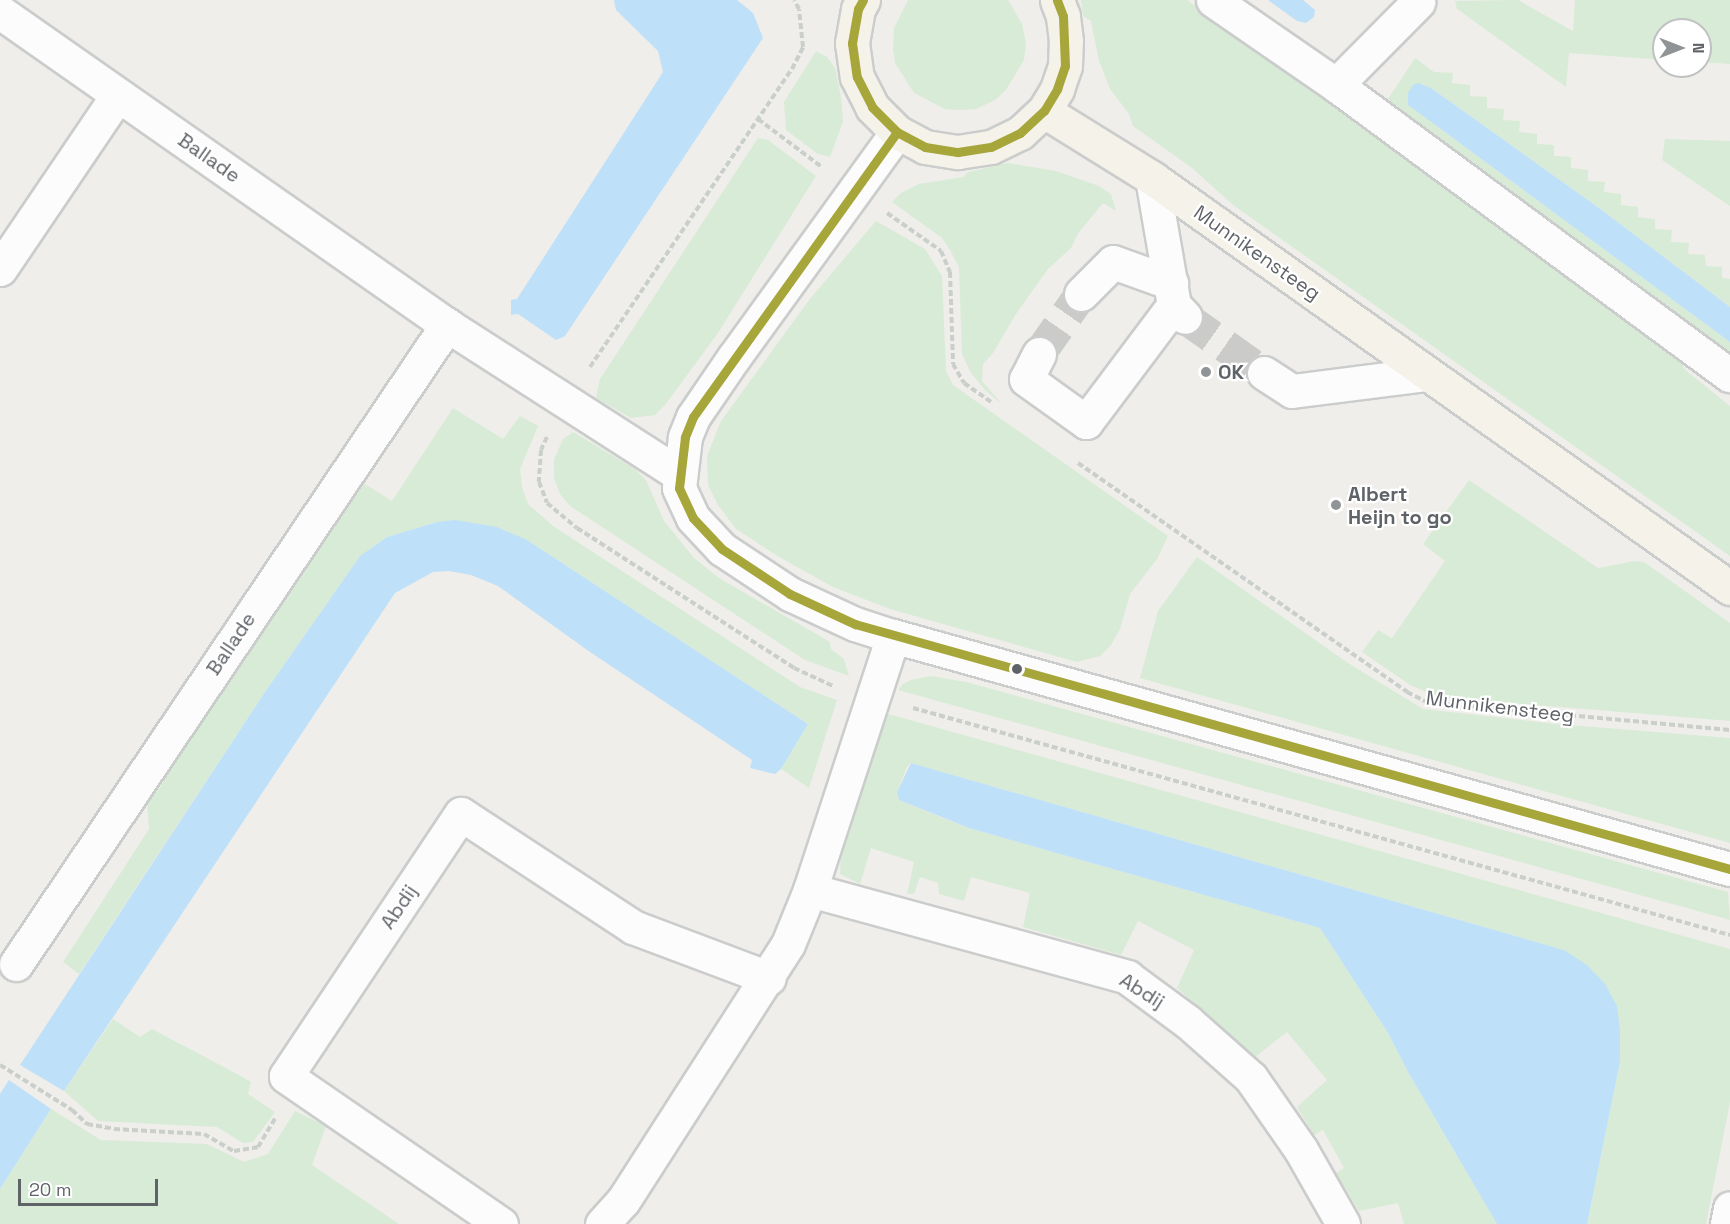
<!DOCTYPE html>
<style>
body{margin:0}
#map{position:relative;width:1730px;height:1224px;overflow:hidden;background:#efeeea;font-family:"Space Grotesk",sans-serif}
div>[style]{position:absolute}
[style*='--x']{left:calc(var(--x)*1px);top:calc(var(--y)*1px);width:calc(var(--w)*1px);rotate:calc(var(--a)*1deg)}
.green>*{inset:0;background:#d8ebd6}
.water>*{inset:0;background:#bfe0f9}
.minor-tunnel>*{height:33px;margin-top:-16.5px;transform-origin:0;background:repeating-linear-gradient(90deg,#cbcbca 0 33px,transparent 0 49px)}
.path>*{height:4px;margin-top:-2px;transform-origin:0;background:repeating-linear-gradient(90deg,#cacfcc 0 6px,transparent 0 9px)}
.roads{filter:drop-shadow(2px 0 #cbcccc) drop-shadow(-2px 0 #cbcccc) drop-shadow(0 2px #cbcccc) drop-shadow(0 -2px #cbcccc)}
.minor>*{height:33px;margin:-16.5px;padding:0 16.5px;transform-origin:16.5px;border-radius:16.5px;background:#fdfcfc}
.major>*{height:33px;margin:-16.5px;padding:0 16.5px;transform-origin:16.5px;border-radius:16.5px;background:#f4f2e9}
.bus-1>*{height:9px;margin:-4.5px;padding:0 4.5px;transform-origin:4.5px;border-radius:4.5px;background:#a6a63a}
.dots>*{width:16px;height:16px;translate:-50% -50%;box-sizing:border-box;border:3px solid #fff;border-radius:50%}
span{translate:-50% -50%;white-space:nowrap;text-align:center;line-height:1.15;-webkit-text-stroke:4.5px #fff;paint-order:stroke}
.street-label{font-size:20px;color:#5f6368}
.poi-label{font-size:20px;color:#5f6368;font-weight:700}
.left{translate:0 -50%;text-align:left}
.north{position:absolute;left:1652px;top:18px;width:60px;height:60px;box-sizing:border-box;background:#fff;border:2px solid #bfc1c3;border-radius:50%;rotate:90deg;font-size:16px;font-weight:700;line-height:24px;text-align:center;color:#5f6368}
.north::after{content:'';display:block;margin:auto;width:21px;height:27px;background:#919496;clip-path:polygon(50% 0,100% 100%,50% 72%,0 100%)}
.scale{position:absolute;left:18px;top:1179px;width:140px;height:27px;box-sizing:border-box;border:3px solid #5f6368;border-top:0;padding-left:8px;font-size:18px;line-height:21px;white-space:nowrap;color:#5f6368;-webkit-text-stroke:4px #fff;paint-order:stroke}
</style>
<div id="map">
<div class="green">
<i style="clip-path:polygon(908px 0,1008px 0,1022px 24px,1026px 43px,1024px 60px,1006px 90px,995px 100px,976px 109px,959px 110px,945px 109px,914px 93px,895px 63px,893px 48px,894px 28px)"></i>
<i style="clip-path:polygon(1081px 0,1187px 0,1367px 132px,1676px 344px,1684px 369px,1730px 406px,1730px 556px,1233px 205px,1192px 168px,1133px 126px,1129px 114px,1110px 89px,1099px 61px,1091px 21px,1083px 16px)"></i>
<i style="clip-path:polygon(1518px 0,1573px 31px,1575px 0,1730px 0,1730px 64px,1700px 62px,1700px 30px,1664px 30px,1664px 60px,1569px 53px,1566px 87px,1457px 9px,1455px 1px)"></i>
<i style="clip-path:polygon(816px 51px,827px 57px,835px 68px,841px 97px,843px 122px,830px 157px,818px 154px,786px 130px,784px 102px)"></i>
<i style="clip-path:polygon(1415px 58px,1434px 72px,1453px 73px,1452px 83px,1470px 85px,1470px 96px,1487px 97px,1487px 108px,1504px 109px,1503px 120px,1520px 121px,1519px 132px,1537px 134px,1537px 144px,1554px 145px,1554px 156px,1571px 157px,1571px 168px,1588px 170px,1588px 181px,1605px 182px,1604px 192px,1621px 194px,1621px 205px,1638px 207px,1638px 217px,1655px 219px,1655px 229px,1672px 230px,1671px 242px,1689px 243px,1688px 254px,1705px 255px,1706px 266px,1722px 267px,1722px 278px,1730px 279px,1730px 307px,1599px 208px,1431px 88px,1408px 105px,1730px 342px,1730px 354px,1613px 271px,1386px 102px)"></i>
<i style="clip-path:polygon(758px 138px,768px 140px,816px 176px,718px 333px,665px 405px,655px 415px,631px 418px,596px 398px,600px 379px)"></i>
<i style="clip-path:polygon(1665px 139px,1730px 141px,1730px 206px,1662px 160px)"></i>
<i style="clip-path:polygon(1007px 163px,1056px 171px,1099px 186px,1111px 194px,1116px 211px,1103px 203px,1079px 232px,1071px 248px,1048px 269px,1016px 314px,993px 353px,983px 364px,982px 381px,1002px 404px,986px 391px,971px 373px,962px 354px,959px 267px,950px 250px,942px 238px,892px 202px,901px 193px,919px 184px,963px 177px,968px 172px)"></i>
<i style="clip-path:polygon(876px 221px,925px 249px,942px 276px,946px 371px,953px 385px,1168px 536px,1157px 559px,1130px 594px,1120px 629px,1111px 645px,1100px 656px,1077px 662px,890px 609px,833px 587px,779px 557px,736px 529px,718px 505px,708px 485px,707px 456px,721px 421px,809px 300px)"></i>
<i style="clip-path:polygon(453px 408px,503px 439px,520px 416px,538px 426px,520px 469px,522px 487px,528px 504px,553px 526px,800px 687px,837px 700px,809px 788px,781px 769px,808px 724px,527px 540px,437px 522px,387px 537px,360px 556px,265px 692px,79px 974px,63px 962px,149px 829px,146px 782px,158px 790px,360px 481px,392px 501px)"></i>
<i style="clip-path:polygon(573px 432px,635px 469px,646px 480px,664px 521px,694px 558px,719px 578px,830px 642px,831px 649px,844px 659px,849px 676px,805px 660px,570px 506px,560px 494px,554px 478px,554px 459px,563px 439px)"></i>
<i style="clip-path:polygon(1469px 480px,1598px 568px,1635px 561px,1644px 562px,1730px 623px,1730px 721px,1438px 697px,1410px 685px,1362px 652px,1378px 630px,1392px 638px,1445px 561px,1423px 544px)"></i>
<i style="clip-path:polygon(1197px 557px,1348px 663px,1423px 709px,1557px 724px,1730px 738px,1730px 843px,1140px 678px,1158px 611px)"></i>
<i style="clip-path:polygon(931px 676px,966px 682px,1728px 892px,1730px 920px,898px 690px,903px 684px,911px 680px)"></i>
<i style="clip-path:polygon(885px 713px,1730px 949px,1730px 1102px,1706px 1224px,1587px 1224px,1620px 1062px,1564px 950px,911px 763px,907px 767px,897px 792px,899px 800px,940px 817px,969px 828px,1320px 928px,1388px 1033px,1408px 1072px,1497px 1224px,1404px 1224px,1398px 1203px,1359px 1211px,1336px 1173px,1344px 1168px,1323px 1130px,1314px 1135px,1297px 1107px,1327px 1080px,1287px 1032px,1255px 1057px,1177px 988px,1194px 950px,1138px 921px,1121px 955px,1023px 927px,1030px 893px,971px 877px,964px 901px,939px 894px,938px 883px,920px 877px,914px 894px,907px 894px,914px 862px,871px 848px,860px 884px,840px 874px,841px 849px)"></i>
<i style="clip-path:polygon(113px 1019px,140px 1037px,152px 1029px,239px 1075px,251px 1082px,248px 1094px,275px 1112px,253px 1142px,243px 1143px,217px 1127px,98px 1121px,64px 1091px)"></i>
<i style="clip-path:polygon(51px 1109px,101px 1140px,207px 1144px,244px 1162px,268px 1154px,295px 1111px,326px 1126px,312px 1165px,399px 1224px,0 1224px,0 1189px)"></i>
</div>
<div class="water">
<i style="clip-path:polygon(614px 0,737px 0,753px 13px,763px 38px,565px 336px,556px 340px,518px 314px,511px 315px,511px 300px,517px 299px,663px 72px,658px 51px,616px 10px)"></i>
<i style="clip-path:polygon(1268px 0,1303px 0,1315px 10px,1314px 17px,1306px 23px,1297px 21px)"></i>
<i style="clip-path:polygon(1418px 83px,1431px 88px,1599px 208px,1730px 307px,1730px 342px,1408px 105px,1408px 93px,1413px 85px)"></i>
<i style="clip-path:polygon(455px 520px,497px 527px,527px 540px,808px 724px,781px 769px,775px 774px,750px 768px,752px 760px,590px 652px,498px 586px,471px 575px,449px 571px,433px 572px,395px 593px,64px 1091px,20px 1065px,265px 692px,360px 556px,387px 537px,437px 522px)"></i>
<i style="clip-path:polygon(911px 763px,1564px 950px,1587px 965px,1605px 984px,1617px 1006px,1620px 1030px,1620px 1062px,1587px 1224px,1497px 1224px,1408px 1072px,1388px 1033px,1320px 928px,969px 828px,899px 800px,897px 792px)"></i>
<i style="clip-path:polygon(9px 1080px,51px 1109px,0 1189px,0 1094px)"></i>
</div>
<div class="minor-tunnel">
<i style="--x:1185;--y:317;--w:97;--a:35.3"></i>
<i style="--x:1039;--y:354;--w:73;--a:-55"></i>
</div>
<div class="path">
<i style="--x:758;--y:119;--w:80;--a:36.9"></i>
<i style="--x:887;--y:213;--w:66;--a:35.1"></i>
<i style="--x:941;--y:251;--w:23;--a:67"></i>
<i style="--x:950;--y:272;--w:92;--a:88.1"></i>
<i style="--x:953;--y:364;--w:22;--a:60"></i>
<i style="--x:964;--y:383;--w:33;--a:35"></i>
<i style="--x:590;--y:367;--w:360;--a:-55.9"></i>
<i style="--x:792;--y:69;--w:25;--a:-63"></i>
<i style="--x:803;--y:47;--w:38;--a:-96"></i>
<i style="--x:799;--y:9;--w:10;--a:-119"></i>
<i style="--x:547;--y:437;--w:14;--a:115"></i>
<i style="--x:541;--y:450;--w:32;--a:94"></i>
<i style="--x:539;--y:482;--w:22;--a:69"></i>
<i style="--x:547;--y:503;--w:39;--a:40"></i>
<i style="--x:577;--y:528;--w:258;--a:32.8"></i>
<i style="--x:794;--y:668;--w:43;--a:24.8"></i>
<i style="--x:1078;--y:463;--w:401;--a:34.8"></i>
<i style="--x:1407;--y:692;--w:22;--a:27"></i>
<i style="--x:1427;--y:702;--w:304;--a:5.3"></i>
<i style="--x:913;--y:708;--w:848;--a:15.53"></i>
<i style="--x:0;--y:1065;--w:85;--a:32"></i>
<i style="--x:72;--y:1110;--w:21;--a:43"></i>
<i style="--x:87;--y:1124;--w:27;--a:10"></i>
<i style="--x:114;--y:1129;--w:90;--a:3.2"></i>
<i style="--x:204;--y:1134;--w:34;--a:30"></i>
<i style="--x:234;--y:1151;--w:24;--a:-9"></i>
<i style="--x:258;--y:1147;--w:35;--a:-59"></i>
</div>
<div class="roads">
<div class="minor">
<i style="--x:1213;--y:0;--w:150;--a:34.6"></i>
<i style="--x:1336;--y:85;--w:489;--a:36.4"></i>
<i style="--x:0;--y:12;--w:546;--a:35"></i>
<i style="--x:447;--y:325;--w:276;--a:32.7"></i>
<i style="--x:1336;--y:85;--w:117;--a:-45.3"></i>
<i style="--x:897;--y:132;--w:278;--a:125.9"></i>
<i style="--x:734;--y:357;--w:73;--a:124.3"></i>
<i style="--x:693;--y:417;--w:22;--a:112"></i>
<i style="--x:685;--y:437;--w:51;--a:96.7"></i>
<i style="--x:679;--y:488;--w:33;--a:65"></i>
<i style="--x:693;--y:518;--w:42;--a:46.9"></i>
<i style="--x:722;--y:549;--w:82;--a:33.5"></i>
<i style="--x:790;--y:594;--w:72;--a:24.8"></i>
<i style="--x:855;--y:624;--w:40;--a:18"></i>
<i style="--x:893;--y:636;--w:869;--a:15.56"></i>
<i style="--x:1152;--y:178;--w:129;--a:80.2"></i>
<i style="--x:1174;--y:305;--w:16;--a:47"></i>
<i style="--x:0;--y:269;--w:210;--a:-55.9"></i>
<i style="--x:1081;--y:294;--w:45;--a:-45"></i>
<i style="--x:1113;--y:262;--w:62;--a:19.9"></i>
<i style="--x:1039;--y:354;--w:28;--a:117"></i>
<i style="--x:1026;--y:379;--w:74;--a:35.6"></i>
<i style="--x:1086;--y:422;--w:146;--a:-53.1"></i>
<i style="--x:1264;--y:373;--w:33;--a:33"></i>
<i style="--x:1292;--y:391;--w:136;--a:-7.2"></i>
<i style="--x:810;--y:890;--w:329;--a:15.3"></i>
<i style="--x:1127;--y:977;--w:76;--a:36.4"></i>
<i style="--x:1188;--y:1022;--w:84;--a:41.6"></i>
<i style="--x:1251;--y:1078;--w:88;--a:55.2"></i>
<i style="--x:1301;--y:1150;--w:85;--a:60.4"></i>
<i style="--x:16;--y:964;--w:771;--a:-56"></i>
<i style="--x:501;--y:1224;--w:261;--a:-145.5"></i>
<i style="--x:286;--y:1076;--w:315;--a:-56.3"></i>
<i style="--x:461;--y:814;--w:206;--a:33.3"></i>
<i style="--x:633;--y:927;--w:145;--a:20.6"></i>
<i style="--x:602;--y:1224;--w:31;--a:-48"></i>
<i style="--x:623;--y:1201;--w:305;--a:-57.3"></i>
<i style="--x:788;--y:944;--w:58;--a:-67.8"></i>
<i style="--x:810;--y:890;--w:267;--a:-71.9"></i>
<i style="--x:1727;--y:1224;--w:16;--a:-79"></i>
</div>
<div class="major">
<i style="--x:863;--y:0;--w:10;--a:119"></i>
<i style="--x:858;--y:9;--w:35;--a:100"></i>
<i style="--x:852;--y:43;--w:34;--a:82"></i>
<i style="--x:857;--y:77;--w:34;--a:63"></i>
<i style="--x:872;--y:107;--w:35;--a:45"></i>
<i style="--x:897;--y:132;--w:32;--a:28"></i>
<i style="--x:925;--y:147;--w:33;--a:9"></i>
<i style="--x:958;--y:152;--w:33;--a:-9"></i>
<i style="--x:991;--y:147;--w:32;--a:-26"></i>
<i style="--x:1020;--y:133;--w:33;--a:-43"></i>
<i style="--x:1044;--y:111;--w:26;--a:-59"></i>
<i style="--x:1057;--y:89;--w:24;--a:-71"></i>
<i style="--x:1065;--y:66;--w:25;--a:-88"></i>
<i style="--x:1066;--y:41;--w:25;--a:-97"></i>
<i style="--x:1063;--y:16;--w:17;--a:-111"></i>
<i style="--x:1044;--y:111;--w:127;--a:31.8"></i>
<i style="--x:1152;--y:178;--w:709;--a:35.35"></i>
</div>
</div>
<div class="bus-1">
<i style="--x:863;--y:0;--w:10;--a:119"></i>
<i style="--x:858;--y:9;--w:35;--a:100"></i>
<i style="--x:852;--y:43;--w:34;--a:82"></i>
<i style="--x:857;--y:77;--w:34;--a:63"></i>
<i style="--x:872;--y:107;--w:35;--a:45"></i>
<i style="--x:897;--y:132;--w:32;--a:28"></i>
<i style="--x:925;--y:147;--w:33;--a:9"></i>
<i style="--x:958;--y:152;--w:33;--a:-9"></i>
<i style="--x:991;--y:147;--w:32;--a:-26"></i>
<i style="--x:1020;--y:133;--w:33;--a:-43"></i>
<i style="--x:1044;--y:111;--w:26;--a:-59"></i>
<i style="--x:1057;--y:89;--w:24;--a:-71"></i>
<i style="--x:1065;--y:66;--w:50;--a:-92.3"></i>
<i style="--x:1063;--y:16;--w:17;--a:-111"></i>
<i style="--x:897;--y:132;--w:350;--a:125.6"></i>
<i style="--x:693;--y:417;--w:22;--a:112"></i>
<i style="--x:685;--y:437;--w:51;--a:96.7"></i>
<i style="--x:679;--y:488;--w:33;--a:65"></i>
<i style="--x:693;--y:518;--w:42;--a:46.9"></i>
<i style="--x:722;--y:549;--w:82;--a:33.5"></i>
<i style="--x:790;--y:594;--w:72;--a:24.8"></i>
<i style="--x:855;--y:624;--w:909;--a:15.64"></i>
</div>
<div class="dots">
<i style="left:1206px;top:372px;background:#919496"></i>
<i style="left:1336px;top:505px;background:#919496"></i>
<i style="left:1017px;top:669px;background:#5f6368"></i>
</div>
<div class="street-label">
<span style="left:209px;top:158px;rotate:35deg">Ballade</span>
<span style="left:1257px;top:253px;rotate:35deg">Munnikensteeg</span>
<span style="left:231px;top:644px;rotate:-56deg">Ballade</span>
<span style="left:1500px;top:707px;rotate:7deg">Munnikensteeg</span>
<span style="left:399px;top:907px;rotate:-56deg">Abdij</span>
<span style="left:1142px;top:991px;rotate:32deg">Abdij</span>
</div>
<div class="poi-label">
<span class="left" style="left:1218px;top:372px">OK</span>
<span class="left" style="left:1348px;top:506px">Albert<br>Heijn to go</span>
</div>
<div class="north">N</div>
<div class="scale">20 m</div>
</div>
